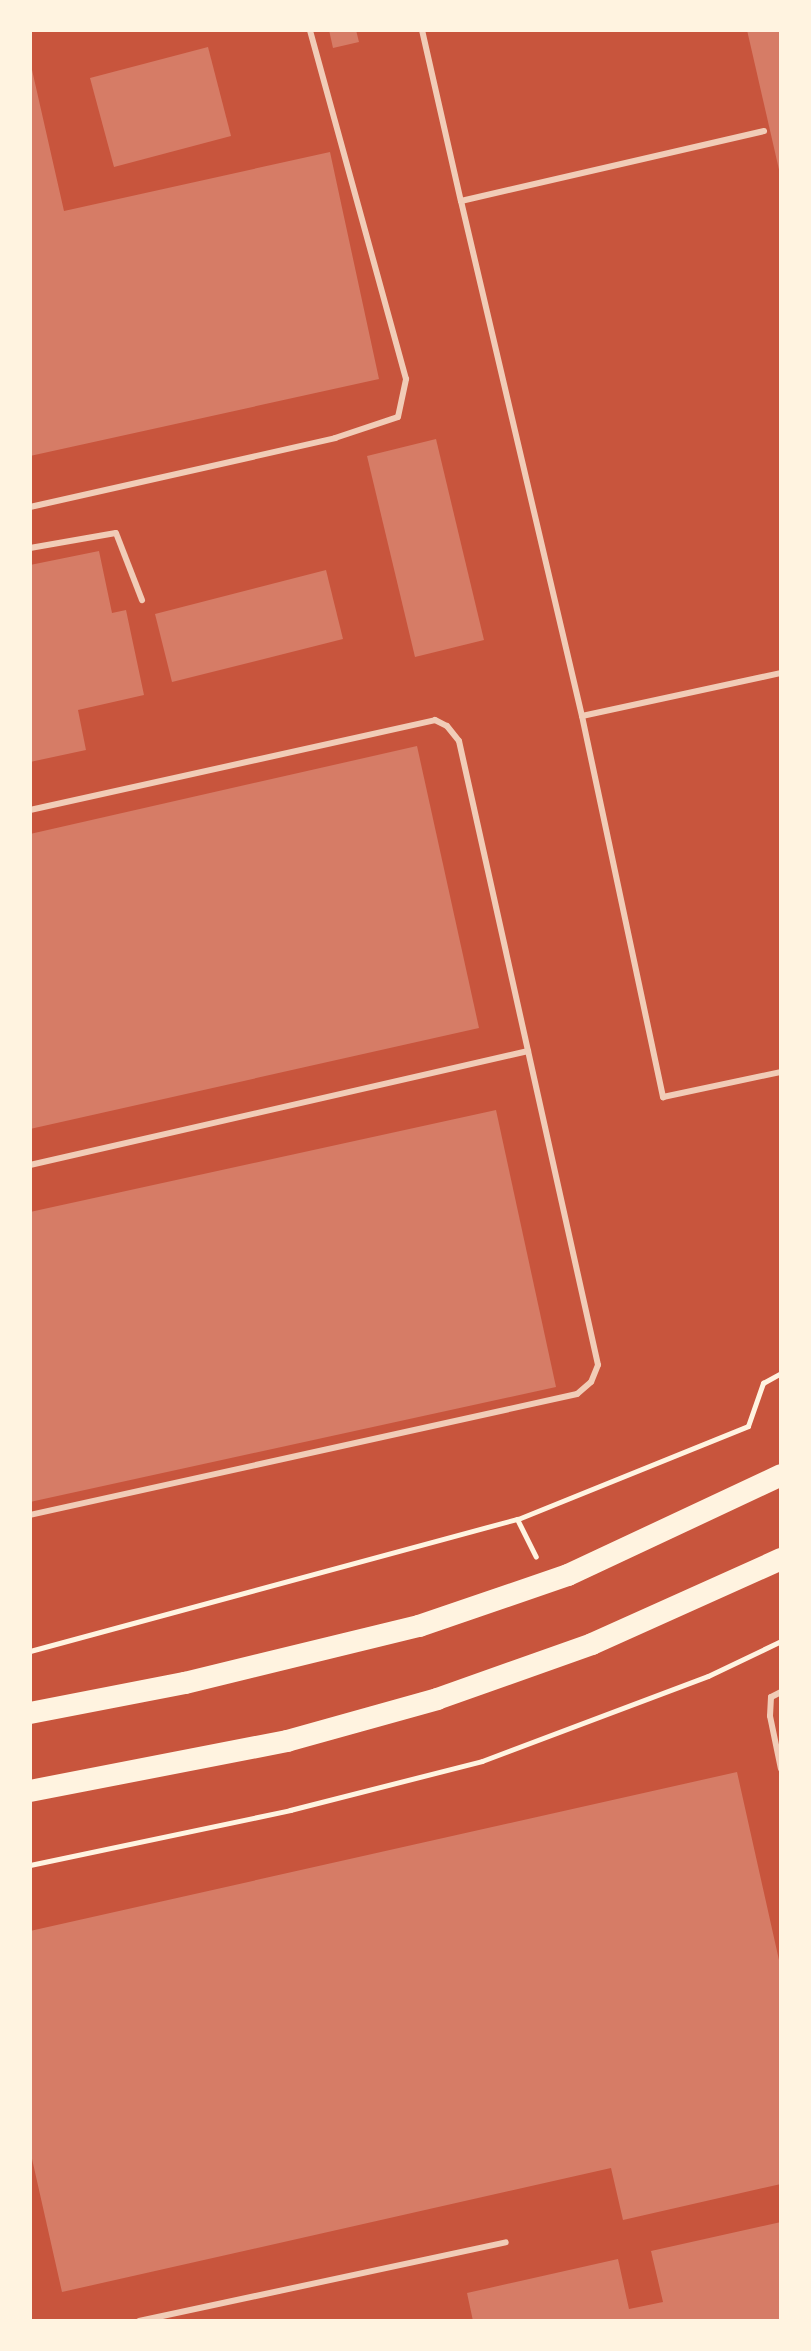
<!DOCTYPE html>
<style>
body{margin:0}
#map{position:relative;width:811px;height:2351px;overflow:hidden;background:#c8553d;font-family:Ubuntu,sans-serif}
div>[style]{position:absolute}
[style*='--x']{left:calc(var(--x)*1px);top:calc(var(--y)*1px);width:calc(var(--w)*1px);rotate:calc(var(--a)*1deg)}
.building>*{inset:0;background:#d67c66}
.path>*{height:5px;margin:-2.5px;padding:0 2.5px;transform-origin:2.5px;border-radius:2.5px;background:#fff3e0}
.service>*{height:6px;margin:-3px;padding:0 3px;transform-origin:3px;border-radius:3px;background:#f1ccb7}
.trunk>*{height:22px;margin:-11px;padding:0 11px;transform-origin:11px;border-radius:11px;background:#fff3e0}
span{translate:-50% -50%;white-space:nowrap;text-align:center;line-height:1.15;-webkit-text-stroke:8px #fff3e0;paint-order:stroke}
.frame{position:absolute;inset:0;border:32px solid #fff3e0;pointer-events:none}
</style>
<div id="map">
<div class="building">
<i style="clip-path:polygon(329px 30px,356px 30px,359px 42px,333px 48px)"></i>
<i style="clip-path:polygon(747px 30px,781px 30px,781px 174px,780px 174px)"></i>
<i style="clip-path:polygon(208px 47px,231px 136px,114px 167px,90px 78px)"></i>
<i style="clip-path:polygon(30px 61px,64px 211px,330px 152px,379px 379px,30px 456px)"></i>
<i style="clip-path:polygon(436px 439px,484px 640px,415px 657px,367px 456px)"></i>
<i style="clip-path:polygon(99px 551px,112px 613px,126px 610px,144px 695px,78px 710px,86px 750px,30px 762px,30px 565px)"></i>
<i style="clip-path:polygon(326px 570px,343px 639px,172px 682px,155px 614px)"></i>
<i style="clip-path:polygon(417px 746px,479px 1028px,30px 1129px,30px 834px)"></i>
<i style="clip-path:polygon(496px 1110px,556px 1387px,30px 1502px,30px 1212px)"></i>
<i style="clip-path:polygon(737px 1772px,781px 1969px,781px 2184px,623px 2220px,611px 2168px,62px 2292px,30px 2150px,30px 1931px)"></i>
<i style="clip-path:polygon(781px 2222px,781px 2321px,473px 2321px,467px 2293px,618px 2259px,629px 2309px,663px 2302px,651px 2251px)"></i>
</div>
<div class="path">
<i style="--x:518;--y:1519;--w:248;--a:-22"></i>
<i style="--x:748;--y:1426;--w:46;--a:-70.8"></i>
<i style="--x:763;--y:1383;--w:21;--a:-29"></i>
<i style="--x:30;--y:1651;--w:505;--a:-15.17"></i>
<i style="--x:517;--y:1519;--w:42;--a:63.4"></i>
<i style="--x:30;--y:1865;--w:266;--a:-11.9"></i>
<i style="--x:290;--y:1810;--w:198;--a:-14.3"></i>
<i style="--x:482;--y:1761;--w:241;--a:-20.6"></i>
<i style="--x:708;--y:1676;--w:81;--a:-25.6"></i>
</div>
<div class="service">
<i style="--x:422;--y:30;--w:175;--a:77.2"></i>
<i style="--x:461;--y:201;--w:311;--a:-13"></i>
<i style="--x:461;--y:201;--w:529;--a:76.78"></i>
<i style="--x:582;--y:716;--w:390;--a:78"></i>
<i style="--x:663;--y:1097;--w:121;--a:-12"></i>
<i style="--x:30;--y:507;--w:313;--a:-12.7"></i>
<i style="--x:335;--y:438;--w:66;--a:-18.4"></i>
<i style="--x:398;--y:417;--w:39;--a:-78"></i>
<i style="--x:406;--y:379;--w:362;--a:-105.4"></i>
<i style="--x:30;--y:548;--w:87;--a:-9.9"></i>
<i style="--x:116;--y:533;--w:72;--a:68.8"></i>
<i style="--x:582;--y:716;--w:204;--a:-12.2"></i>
<i style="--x:30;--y:810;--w:415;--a:-12.5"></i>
<i style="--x:435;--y:720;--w:13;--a:27"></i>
<i style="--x:447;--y:726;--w:19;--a:51"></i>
<i style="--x:459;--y:741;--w:639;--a:77.44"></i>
<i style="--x:598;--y:1365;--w:18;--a:112"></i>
<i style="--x:591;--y:1382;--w:18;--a:139"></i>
<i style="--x:577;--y:1394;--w:560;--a:167.53"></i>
<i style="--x:30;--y:1165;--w:511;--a:-12.89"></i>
<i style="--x:781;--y:1692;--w:11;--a:153"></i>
<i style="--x:771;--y:1697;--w:19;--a:93"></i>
<i style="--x:770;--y:1716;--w:54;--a:78.3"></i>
<i style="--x:139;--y:2321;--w:375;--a:-12.1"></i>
</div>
<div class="trunk">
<i style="--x:30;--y:1713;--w:158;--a:-11"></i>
<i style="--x:185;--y:1683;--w:241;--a:-13.7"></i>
<i style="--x:419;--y:1626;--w:157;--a:-18.9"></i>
<i style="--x:568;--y:1575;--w:235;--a:-25.1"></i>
<i style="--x:30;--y:1791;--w:262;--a:-11"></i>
<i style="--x:287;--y:1741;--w:156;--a:-15.6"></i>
<i style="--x:437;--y:1699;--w:164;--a:-19.5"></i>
<i style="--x:592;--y:1644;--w:207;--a:-24.2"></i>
</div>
<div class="frame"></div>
</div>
